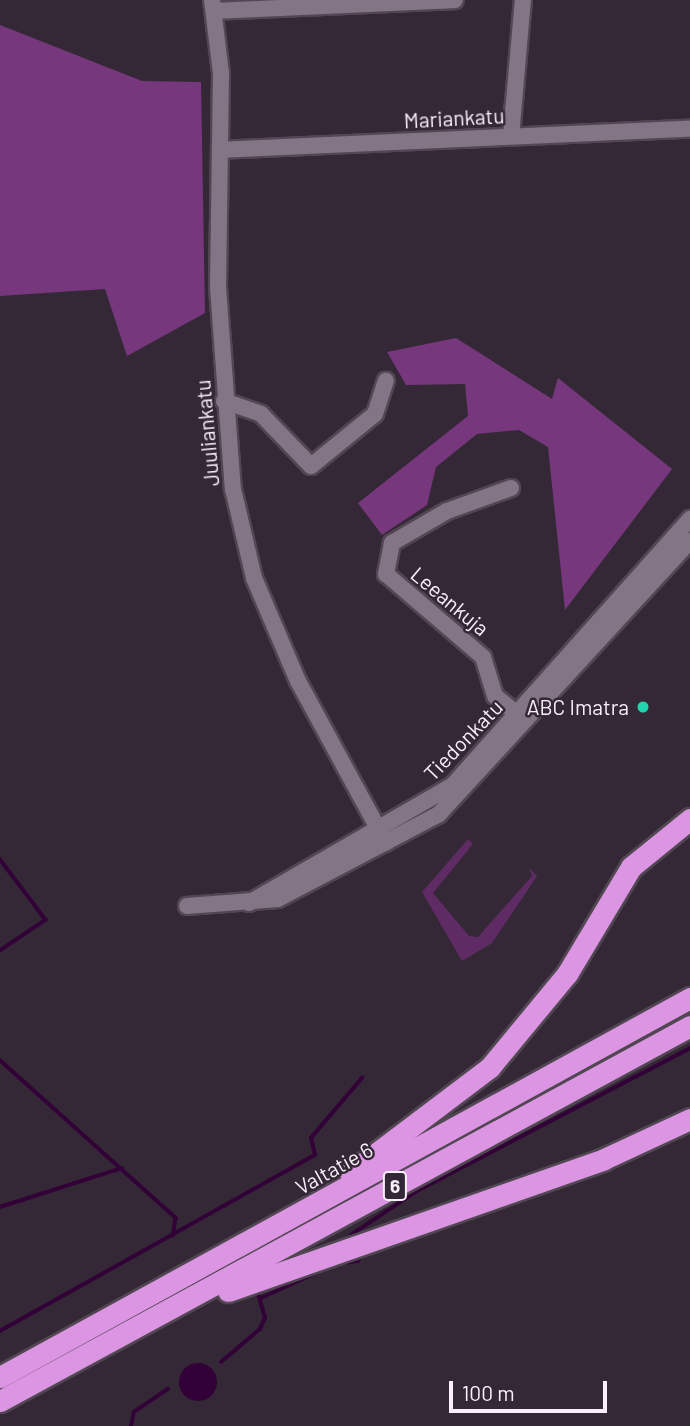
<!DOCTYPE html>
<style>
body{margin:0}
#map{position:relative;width:690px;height:1426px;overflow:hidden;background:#352836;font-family:Barlow,sans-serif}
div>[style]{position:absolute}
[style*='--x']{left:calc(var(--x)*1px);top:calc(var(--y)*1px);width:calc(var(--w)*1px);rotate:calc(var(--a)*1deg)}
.green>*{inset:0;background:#5f2b64}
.forest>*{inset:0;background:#76377d}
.water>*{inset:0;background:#310137}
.round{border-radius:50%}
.stream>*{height:3.5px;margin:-1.75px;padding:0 1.75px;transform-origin:1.75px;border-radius:1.75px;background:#310137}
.roads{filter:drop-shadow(2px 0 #514752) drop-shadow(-2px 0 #514752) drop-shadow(0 2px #514752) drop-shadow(0 -2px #514752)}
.minor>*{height:16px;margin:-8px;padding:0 8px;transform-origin:8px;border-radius:8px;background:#847586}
.highway>*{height:21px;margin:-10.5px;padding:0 10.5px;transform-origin:10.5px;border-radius:10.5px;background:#dc95e3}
.dots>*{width:19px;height:19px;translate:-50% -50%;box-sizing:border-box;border:4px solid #352836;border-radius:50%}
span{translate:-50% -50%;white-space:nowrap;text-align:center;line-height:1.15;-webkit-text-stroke:5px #352836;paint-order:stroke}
.shield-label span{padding:2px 5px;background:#352836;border:2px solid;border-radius:5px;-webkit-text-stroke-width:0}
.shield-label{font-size:19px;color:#f8f0f9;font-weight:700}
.street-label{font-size:21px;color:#f8f0f9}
.poi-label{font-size:21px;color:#f8f0f9}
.right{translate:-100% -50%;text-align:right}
.scale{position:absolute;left:449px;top:1381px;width:158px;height:32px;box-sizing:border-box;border:4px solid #f8f0f9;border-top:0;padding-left:9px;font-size:21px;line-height:24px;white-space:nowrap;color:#f8f0f9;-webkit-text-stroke:5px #352836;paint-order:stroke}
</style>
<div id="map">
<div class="green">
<i style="clip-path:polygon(468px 839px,473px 844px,433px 893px,469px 936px,478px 937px,532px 876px,529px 868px,537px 876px,492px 943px,462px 961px,422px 892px)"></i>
</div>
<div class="forest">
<i style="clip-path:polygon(0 25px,142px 81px,201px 82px,205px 313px,127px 356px,105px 289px,0 296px)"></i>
<i style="clip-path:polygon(456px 338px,552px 399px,558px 378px,672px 469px,565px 610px,548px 447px,519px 430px,477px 434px,436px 467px,427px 505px,382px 535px,358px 503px,468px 416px,465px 384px,406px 385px,387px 352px)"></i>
</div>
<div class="water">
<i class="round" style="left:179px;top:1363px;width:38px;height:38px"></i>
</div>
<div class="stream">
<i style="--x:0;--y:859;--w:76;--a:53"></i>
<i style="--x:46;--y:920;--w:55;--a:146"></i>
<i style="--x:0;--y:1060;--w:237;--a:41.9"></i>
<i style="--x:176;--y:1218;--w:18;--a:99"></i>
<i style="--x:0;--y:1207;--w:128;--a:-17.7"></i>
<i style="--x:351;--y:1235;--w:79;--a:-33.7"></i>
<i style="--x:417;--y:1191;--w:308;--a:-27.6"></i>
<i style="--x:336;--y:1264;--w:22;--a:-8"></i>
<i style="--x:358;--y:1261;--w:10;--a:-61"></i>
<i style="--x:261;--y:1298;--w:75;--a:-24.5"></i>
<i style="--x:0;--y:1331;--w:361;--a:-29.2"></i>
<i style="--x:315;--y:1155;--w:17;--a:-103"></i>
<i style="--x:311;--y:1138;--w:79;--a:-49.6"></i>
<i style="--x:221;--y:1362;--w:51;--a:-40.2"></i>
<i style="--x:260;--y:1329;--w:12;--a:-66"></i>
<i style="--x:265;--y:1318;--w:32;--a:-106"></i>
<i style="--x:131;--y:1426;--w:14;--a:-78"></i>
<i style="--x:134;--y:1412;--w:41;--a:-34.1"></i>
</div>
<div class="roads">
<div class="minor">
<i style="--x:212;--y:0;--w:74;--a:83"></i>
<i style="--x:221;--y:73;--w:214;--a:90.8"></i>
<i style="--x:218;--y:287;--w:203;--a:85.8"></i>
<i style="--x:233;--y:489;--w:91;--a:76.7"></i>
<i style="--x:254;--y:578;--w:112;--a:66.9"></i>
<i style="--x:298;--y:681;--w:184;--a:61.5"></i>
<i style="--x:215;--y:11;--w:240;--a:-2.6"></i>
<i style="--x:511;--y:136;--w:137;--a:-85"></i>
<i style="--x:220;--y:150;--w:470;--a:-2.6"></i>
<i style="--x:224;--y:401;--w:39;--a:19"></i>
<i style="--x:261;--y:414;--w:72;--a:46.1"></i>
<i style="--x:311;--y:466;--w:82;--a:-39.1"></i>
<i style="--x:375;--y:414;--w:35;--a:-72"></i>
<i style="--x:511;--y:488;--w:68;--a:160.2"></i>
<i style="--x:447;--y:511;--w:64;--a:149.8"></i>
<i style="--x:392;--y:543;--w:32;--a:101"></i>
<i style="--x:386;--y:574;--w:128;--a:40.6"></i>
<i style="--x:483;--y:657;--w:41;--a:72.9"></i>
<i style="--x:495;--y:696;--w:36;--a:39"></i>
<i style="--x:249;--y:903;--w:234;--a:-30"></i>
<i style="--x:452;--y:786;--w:358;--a:-48.3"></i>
<i style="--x:187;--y:906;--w:91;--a:-4.4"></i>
<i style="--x:278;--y:899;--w:182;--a:-27.8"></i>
<i style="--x:439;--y:814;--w:371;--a:-47.4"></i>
</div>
<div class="highway">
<i style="--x:350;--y:1173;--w:176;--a:-37.1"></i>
<i style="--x:490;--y:1067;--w:121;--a:-50.4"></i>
<i style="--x:567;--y:974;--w:125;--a:-59.1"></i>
<i style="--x:631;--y:867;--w:76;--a:-39.1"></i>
<i style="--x:228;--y:1291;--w:398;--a:-19.3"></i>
<i style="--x:604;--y:1159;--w:95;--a:-24.9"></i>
<i style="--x:0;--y:1377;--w:787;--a:-28.78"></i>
<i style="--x:0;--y:1401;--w:785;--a:-28.52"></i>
</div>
</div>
<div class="dots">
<i style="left:643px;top:707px;background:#21d5b0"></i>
</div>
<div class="shield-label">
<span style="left:395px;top:1186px">6</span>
</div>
<div class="street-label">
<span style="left:454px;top:118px;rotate:-3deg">Mariankatu</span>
<span style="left:207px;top:433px;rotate:-95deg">Juuliankatu</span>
<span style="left:450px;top:601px;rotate:40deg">Leeankuja</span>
<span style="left:463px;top:740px;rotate:-46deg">Tiedonkatu</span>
<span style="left:334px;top:1168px;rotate:-29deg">Valtatie 6</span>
</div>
<div class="poi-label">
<span class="right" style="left:629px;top:707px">ABC Imatra</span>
</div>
<div class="scale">100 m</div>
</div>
